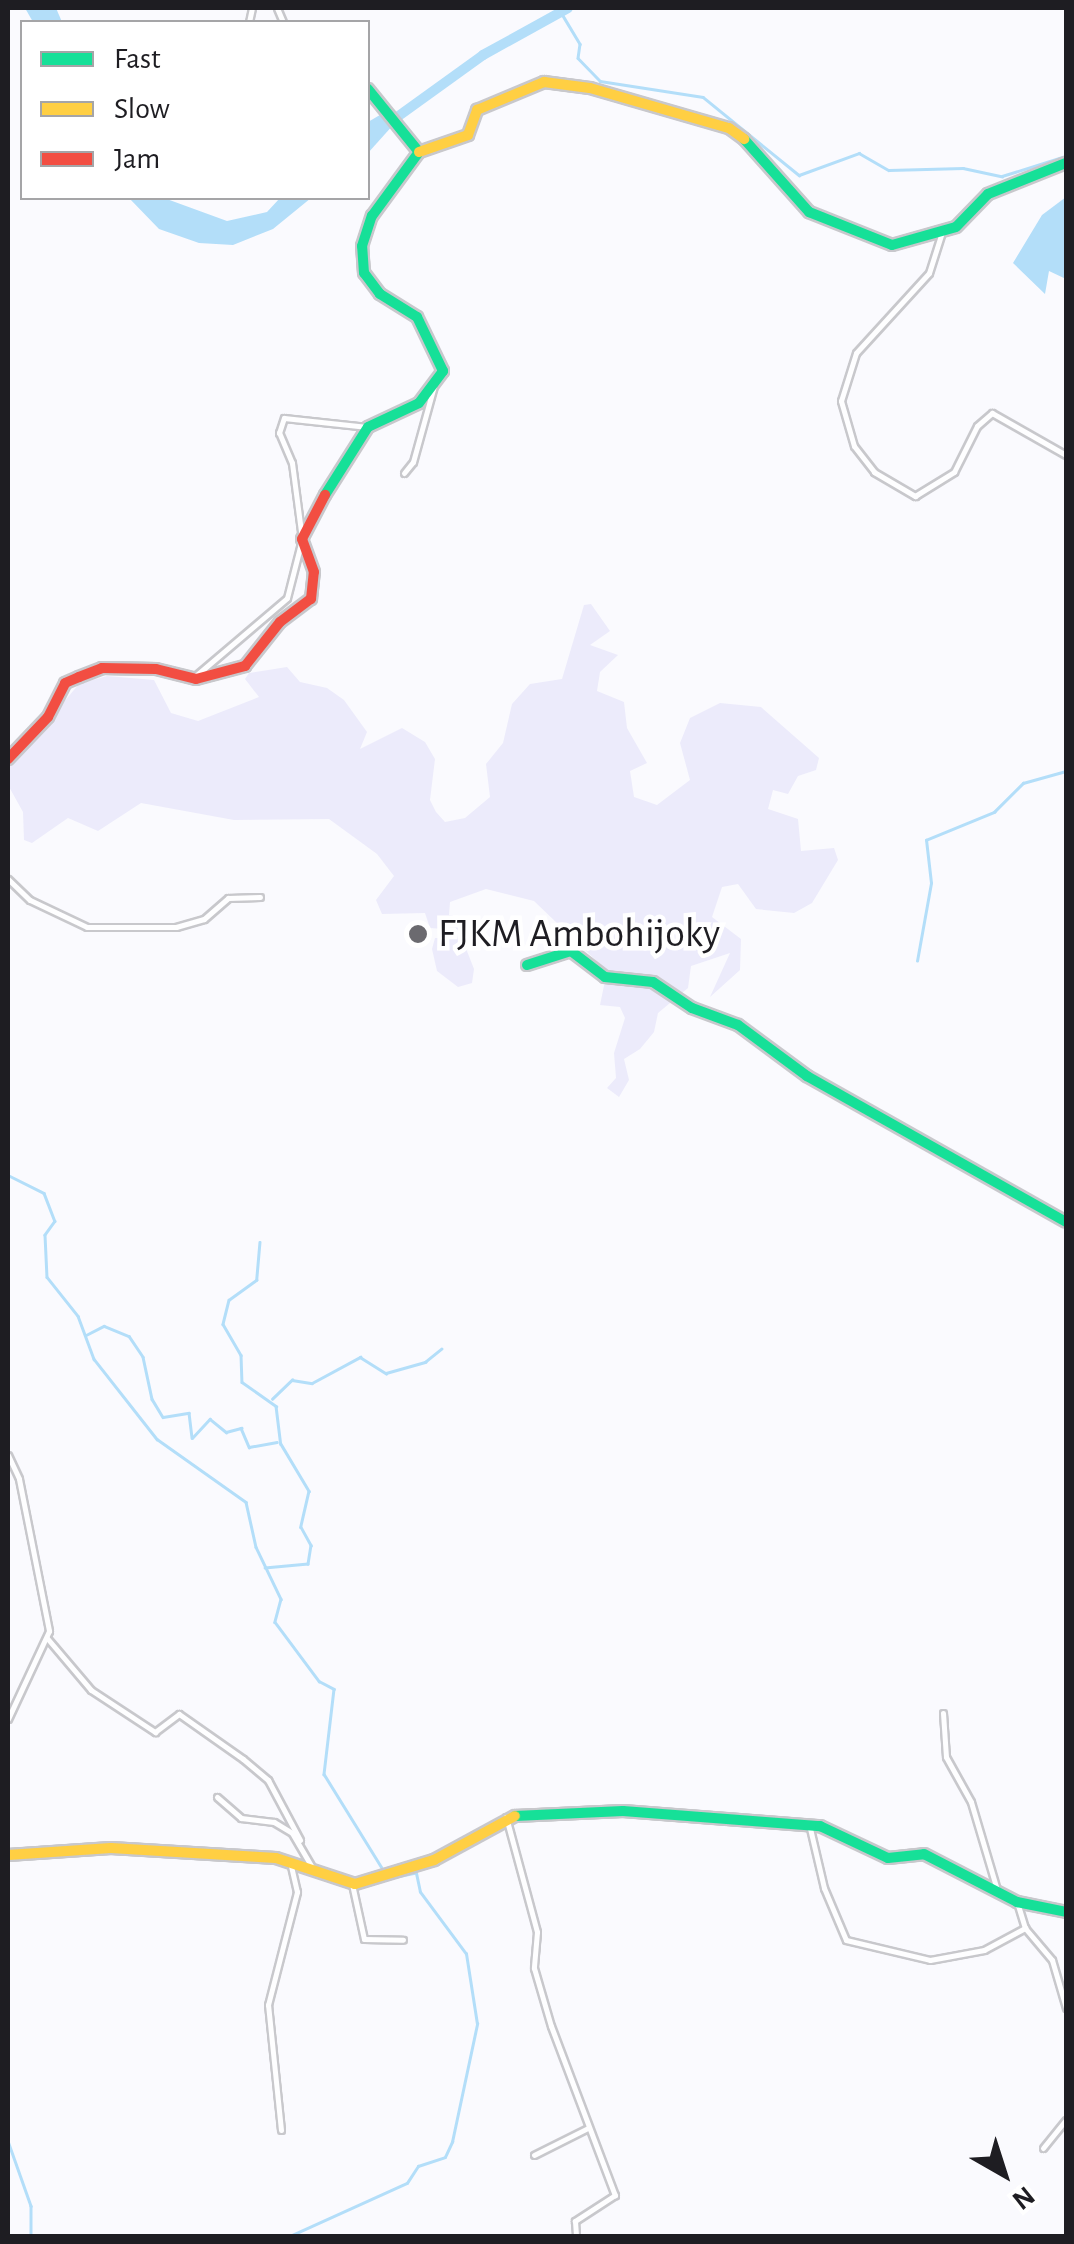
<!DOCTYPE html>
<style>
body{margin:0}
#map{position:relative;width:1074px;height:2244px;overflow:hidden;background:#fafafe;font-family:"Alegreya Sans",sans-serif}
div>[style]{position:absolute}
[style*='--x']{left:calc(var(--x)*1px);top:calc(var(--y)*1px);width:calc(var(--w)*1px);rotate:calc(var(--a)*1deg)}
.green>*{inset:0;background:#ecebfb}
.water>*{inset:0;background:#b3def9}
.stream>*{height:2.5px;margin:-1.25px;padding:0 1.25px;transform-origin:1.25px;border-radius:1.25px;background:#b3def9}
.river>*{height:10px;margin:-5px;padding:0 5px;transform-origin:5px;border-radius:5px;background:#b3def9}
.roads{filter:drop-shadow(2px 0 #c8c8cc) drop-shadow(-2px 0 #c8c8cc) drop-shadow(0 2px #c8c8cc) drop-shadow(0 -2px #c8c8cc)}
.street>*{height:5px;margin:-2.5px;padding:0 2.5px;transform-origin:2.5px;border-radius:2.5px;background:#fefeff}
.fast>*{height:10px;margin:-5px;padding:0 5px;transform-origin:5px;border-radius:5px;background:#16e098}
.slow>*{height:10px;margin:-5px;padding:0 5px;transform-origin:5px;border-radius:5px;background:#ffcf43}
.jam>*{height:10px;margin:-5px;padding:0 5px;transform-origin:5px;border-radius:5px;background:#f24e42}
.dots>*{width:28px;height:28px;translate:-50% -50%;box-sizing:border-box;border:5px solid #fff;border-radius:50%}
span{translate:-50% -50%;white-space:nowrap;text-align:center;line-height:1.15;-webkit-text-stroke:9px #fff;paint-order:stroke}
.poi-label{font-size:40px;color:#1e1d22}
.left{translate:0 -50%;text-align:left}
.frame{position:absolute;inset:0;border:10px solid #1e1d22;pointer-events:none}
.legend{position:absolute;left:20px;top:20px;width:350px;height:180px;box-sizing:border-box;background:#fff;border:2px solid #a5a5a7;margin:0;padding:12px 18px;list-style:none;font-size:30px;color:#1e1d22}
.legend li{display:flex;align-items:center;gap:20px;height:50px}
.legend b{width:50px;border:2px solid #a5a5a7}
.north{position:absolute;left:954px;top:2124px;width:100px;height:100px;-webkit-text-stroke:8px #fff;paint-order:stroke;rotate:141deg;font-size:28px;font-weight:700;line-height:40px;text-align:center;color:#1e1d22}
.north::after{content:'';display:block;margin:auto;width:35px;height:45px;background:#1e1d22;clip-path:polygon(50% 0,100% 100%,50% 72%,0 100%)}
</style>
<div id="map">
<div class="green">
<i style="clip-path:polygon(591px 604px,610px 631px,590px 645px,618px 655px,600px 672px,597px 691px,624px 702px,627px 728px,647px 763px,630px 771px,634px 797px,657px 805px,690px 780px,680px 743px,690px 718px,720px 703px,761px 707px,819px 758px,816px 770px,798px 776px,788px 794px,773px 790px,768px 809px,798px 819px,801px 851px,834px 848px,838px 860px,812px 903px,794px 913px,756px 909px,738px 884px,722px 887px,712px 917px,741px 939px,740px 970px,710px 997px,730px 953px,691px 966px,688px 988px,658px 1013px,654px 1032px,640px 1049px,624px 1059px,629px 1080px,619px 1097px,607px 1088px,616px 1078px,614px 1053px,625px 1018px,620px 1007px,600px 1005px,607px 971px,534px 901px,486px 889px,450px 902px,449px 915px,466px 918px,465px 946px,474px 969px,472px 983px,458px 987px,437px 971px,432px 949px,435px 938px,446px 938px,444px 929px,430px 928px,425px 913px,382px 914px,376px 900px,394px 876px,377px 854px,329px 819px,234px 820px,141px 803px,98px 831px,68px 818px,32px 843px,24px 840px,23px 812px,8px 785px,8px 768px,79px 684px,107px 676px,154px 680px,171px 713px,198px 721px,259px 697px,245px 679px,249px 673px,287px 667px,300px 682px,327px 688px,344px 700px,367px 732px,360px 749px,402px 728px,425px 742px,435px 759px,430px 800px,436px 812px,445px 822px,465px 818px,490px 797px,486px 764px,503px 743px,512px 704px,530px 684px,562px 679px,584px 605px)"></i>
</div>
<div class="water">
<i style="clip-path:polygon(25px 8px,56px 8px,62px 22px,33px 22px)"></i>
<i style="clip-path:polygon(385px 112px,394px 124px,368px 153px,368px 122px)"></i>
<i style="clip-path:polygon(1066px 197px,1066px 279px,1049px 271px,1045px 294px,1013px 263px,1042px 215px)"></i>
<i style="clip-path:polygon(129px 198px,164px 198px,227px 221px,267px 212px,280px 198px,311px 198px,273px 229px,233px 245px,199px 243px,159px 229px)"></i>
</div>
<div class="stream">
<i style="--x:562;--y:14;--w:35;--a:59"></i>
<i style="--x:580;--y:44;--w:14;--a:98"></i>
<i style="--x:578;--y:58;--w:32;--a:46"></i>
<i style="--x:600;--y:81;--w:104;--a:8.8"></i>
<i style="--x:703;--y:97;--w:124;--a:39.1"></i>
<i style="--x:799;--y:175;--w:64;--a:-20.1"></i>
<i style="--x:859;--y:153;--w:34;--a:30"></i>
<i style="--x:889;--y:170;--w:74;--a:-1.5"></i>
<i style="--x:963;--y:168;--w:40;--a:12"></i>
<i style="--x:1002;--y:176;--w:67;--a:-17.4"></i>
<i style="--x:917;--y:961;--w:79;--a:-79.8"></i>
<i style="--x:931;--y:883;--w:43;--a:-96.6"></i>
<i style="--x:926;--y:840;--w:74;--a:-22.4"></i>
<i style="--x:994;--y:812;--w:41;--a:-45"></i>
<i style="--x:1023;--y:783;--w:45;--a:-15.6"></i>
<i style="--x:8;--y:1175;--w:40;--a:26.6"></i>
<i style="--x:44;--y:1193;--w:30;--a:69"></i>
<i style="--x:55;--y:1221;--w:17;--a:126"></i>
<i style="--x:45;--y:1235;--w:42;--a:87.3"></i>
<i style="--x:47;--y:1277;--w:50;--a:51.5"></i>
<i style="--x:78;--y:1316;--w:46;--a:69.6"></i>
<i style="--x:94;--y:1359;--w:102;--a:51.8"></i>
<i style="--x:157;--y:1439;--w:109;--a:35.3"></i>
<i style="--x:246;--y:1502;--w:46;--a:77.5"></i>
<i style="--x:256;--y:1547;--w:58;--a:64.3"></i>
<i style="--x:281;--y:1599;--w:24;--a:105"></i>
<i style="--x:275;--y:1622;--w:74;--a:53.3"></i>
<i style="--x:319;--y:1681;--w:17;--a:28"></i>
<i style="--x:334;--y:1689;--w:86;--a:96.7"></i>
<i style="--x:324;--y:1774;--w:114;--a:58.3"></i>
<i style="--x:260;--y:1242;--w:38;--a:95"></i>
<i style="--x:257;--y:1280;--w:34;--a:144"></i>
<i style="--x:229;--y:1300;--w:25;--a:104"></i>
<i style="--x:223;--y:1324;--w:36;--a:60"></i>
<i style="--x:241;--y:1355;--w:27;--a:88"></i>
<i style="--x:242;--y:1382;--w:42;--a:35.2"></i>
<i style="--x:276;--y:1406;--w:38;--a:83"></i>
<i style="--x:281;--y:1444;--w:55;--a:59.2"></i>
<i style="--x:309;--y:1491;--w:37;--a:103"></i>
<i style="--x:301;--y:1527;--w:21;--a:61"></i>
<i style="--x:311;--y:1545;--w:19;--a:99"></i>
<i style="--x:308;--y:1564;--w:43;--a:174.7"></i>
<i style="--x:86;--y:1335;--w:20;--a:-27"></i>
<i style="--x:104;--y:1326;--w:27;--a:22"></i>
<i style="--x:129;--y:1336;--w:25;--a:56"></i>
<i style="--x:143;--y:1357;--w:43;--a:77.9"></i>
<i style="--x:152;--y:1399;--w:21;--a:59"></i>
<i style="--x:163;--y:1417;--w:26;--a:-9"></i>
<i style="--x:189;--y:1413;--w:25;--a:83"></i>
<i style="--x:192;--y:1438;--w:26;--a:-47"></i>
<i style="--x:210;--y:1419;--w:21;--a:39"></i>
<i style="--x:226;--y:1432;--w:16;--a:-15"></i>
<i style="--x:241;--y:1428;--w:21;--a:67"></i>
<i style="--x:249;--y:1447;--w:28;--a:-10"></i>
<i style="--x:272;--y:1399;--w:28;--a:-44"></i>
<i style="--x:292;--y:1380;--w:20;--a:9"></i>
<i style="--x:312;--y:1383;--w:55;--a:-28.4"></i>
<i style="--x:360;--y:1357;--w:31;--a:32"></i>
<i style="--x:386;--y:1373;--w:41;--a:-15.8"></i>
<i style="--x:425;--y:1362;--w:21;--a:-39"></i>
<i style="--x:8;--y:2141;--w:69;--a:70.5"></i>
<i style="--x:31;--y:2206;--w:30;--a:90"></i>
<i style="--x:290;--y:2236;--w:128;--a:-24.4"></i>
<i style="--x:407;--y:2183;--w:20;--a:-57"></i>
<i style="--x:418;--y:2166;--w:28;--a:-18"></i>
<i style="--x:445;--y:2157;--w:17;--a:-65"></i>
<i style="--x:452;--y:2142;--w:121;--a:-78"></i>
<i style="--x:477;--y:2024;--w:71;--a:-98.9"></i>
<i style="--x:466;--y:1954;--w:77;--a:-126.6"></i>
<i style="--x:420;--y:1892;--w:19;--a:-102"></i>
<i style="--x:416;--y:1873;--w:30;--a:168"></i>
</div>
<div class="river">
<i style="--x:368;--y:138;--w:142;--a:-35.8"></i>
<i style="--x:483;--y:55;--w:97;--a:-28.9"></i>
</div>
<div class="roads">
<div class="street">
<i style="--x:277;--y:8;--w:15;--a:67"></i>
<i style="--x:249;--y:22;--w:14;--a:-78"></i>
<i style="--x:942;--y:232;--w:43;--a:107.6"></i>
<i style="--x:929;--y:273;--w:108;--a:132.4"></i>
<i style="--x:856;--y:353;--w:50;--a:107.4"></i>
<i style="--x:841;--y:401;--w:47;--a:73.9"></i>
<i style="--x:854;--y:446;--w:33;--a:52"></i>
<i style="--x:874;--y:472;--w:48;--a:30.3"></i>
<i style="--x:915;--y:496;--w:46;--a:-31.6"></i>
<i style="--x:954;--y:472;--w:51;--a:-63.4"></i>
<i style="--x:977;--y:426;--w:20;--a:-41"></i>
<i style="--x:992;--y:413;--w:85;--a:29.6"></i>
<i style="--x:404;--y:473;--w:14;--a:-51"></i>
<i style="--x:413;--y:462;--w:79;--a:-74.6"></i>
<i style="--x:193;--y:678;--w:123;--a:-40.4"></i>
<i style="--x:287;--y:598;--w:61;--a:-75.7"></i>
<i style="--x:302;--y:539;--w:77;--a:-97.5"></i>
<i style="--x:292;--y:463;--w:33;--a:-113"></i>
<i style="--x:279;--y:433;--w:16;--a:-72"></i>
<i style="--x:284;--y:418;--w:84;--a:6.1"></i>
<i style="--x:8;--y:879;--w:30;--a:44"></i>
<i style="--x:30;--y:900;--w:63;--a:25.3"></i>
<i style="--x:87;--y:927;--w:89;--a:0"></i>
<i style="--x:176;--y:927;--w:29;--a:-16"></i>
<i style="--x:204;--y:919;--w:32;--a:-41"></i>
<i style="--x:228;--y:898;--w:32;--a:-2"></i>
<i style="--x:8;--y:1455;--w:26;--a:65"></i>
<i style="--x:19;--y:1479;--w:155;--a:78.8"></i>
<i style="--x:49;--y:1631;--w:97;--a:115"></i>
<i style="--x:47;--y:1638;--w:68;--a:49.8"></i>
<i style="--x:91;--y:1690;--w:77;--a:33.3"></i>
<i style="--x:155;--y:1732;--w:30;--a:-37"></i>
<i style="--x:179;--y:1714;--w:78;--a:35.1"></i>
<i style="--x:243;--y:1759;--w:33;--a:40"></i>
<i style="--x:268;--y:1780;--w:68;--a:61.9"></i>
<i style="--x:943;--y:1713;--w:44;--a:86.1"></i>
<i style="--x:946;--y:1757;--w:51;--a:60.9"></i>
<i style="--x:971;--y:1802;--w:95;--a:73.5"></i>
<i style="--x:217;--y:1797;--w:32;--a:41"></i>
<i style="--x:241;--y:1818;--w:33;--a:7"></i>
<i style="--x:274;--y:1822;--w:21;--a:31"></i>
<i style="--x:292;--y:1833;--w:42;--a:59.7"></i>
<i style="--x:506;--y:1817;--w:119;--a:74.9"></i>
<i style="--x:537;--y:1932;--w:36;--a:95"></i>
<i style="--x:534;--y:1968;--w:60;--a:73.7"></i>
<i style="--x:551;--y:2026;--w:181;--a:69.3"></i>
<i style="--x:615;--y:2195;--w:48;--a:147"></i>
<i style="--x:575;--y:2221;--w:15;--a:86"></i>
<i style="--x:809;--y:1824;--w:66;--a:76.8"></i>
<i style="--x:824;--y:1888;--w:56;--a:67.1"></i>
<i style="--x:846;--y:1940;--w:86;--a:13.4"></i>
<i style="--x:930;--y:1960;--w:55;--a:-10.5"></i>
<i style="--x:984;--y:1950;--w:47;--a:-28.2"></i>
<i style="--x:352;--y:1884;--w:56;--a:77.7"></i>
<i style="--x:364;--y:1939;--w:39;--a:1"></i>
<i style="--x:1017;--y:1902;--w:27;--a:73"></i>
<i style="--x:1025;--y:1928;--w:42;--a:49.8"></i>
<i style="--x:1052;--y:1960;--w:50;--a:73.7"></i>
<i style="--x:281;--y:2130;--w:126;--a:-95.9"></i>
<i style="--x:268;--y:2005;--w:117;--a:-75.6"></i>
<i style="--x:297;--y:1892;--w:28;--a:-103"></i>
<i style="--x:1043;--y:2148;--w:36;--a:-51"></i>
<i style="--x:534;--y:2155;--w:60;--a:-26.6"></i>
</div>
<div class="fast">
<i style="--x:744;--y:139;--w:98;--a:48.3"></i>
<i style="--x:809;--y:212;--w:89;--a:21.7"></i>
<i style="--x:892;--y:245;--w:66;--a:-15.7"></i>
<i style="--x:956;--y:227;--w:46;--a:-45.9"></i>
<i style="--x:988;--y:194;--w:84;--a:-21.7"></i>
<i style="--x:325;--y:495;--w:80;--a:-57.7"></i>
<i style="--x:368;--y:427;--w:56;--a:-25.2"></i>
<i style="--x:419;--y:403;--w:40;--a:-53"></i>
<i style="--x:443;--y:371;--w:60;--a:-115.7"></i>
<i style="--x:417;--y:317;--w:44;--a:-148.1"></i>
<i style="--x:380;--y:294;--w:26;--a:-127"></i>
<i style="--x:364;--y:273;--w:27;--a:-94"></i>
<i style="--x:362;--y:246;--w:32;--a:-72"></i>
<i style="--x:372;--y:216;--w:79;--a:-53.7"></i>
<i style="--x:419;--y:152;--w:81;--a:-129"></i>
<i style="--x:527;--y:965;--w:46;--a:-17.7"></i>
<i style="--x:571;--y:951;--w:43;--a:37.4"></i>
<i style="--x:605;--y:977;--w:48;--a:5.9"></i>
<i style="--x:653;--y:982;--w:47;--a:33.7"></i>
<i style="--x:692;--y:1008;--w:49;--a:20.3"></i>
<i style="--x:738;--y:1025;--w:86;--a:36.5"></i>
<i style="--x:807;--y:1076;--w:297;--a:29.4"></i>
<i style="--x:515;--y:1816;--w:108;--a:-2.7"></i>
<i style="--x:623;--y:1811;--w:198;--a:4.4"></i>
<i style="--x:820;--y:1826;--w:75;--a:25.2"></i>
<i style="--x:888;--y:1858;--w:36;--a:-6"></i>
<i style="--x:924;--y:1854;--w:105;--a:27.3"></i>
<i style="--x:1017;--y:1902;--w:50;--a:11.5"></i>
</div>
<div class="slow">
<i style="--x:419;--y:152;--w:52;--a:-19.1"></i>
<i style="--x:468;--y:135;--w:27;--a:-70"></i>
<i style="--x:477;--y:110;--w:73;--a:-22.7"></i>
<i style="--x:544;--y:82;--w:46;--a:7.4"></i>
<i style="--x:590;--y:88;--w:145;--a:16.1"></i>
<i style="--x:729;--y:128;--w:19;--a:36"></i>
<i style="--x:8;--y:1855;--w:103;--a:-3.9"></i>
<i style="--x:111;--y:1848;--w:165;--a:3.5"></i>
<i style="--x:276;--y:1858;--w:83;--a:18.2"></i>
<i style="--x:355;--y:1884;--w:83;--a:-16.9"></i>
<i style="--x:434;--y:1860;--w:92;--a:-28.5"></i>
</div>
<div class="jam">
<i style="--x:8;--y:759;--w:58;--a:-46.4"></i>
<i style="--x:48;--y:717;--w:38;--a:-63"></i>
<i style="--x:65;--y:683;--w:15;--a:-23"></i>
<i style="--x:79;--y:677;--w:25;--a:-21"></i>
<i style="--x:102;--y:668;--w:54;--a:1.1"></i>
<i style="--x:156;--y:669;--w:41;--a:14"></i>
<i style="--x:196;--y:679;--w:51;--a:-14.9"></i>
<i style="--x:245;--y:666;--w:56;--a:-51.5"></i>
<i style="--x:280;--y:622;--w:39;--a:-37"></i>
<i style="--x:311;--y:599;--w:27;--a:-84"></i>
<i style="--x:314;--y:572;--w:35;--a:-110"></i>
<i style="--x:302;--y:539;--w:50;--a:-62.4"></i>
</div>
</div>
<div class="dots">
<i style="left:418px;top:934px;background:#6b6a6f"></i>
</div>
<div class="poi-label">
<span class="left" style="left:438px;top:934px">FJKM Ambohijoky</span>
</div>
<div class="frame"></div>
<ul class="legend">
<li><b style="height:12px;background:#16e098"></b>Fast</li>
<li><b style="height:12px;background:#ffcf43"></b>Slow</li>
<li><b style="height:12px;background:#f24e42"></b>Jam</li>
</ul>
<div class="north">N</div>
</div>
